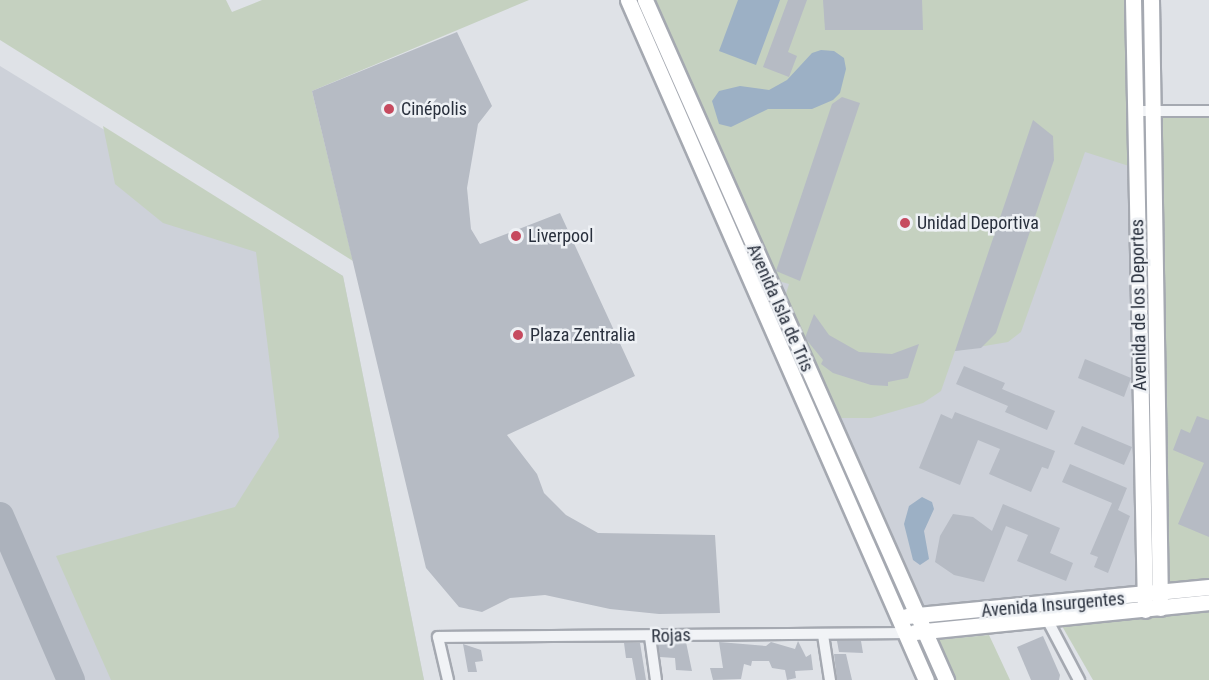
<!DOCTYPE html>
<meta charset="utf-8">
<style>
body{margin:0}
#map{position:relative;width:1209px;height:680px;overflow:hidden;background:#dfe2e7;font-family:"Roboto Condensed",sans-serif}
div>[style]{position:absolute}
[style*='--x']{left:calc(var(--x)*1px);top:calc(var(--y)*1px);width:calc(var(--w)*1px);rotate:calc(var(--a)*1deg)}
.built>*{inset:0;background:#cdd1d9}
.green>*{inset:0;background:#c5d1c0}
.water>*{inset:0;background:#9cb0c5}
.taxiway>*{height:28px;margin:-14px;padding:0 14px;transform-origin:14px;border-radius:14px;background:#acb2bc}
.building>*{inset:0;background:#b6bbc4}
.roads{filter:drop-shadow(2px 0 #a5a9b1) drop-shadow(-2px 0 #a5a9b1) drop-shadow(0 2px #a5a9b1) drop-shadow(0 -2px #a5a9b1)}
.street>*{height:10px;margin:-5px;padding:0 5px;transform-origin:5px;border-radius:5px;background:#f1f3f6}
.secondary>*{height:15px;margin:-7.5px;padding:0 7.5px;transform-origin:7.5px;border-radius:7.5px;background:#fff}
.dots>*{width:16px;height:16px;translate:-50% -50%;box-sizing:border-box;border:3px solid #eef1f5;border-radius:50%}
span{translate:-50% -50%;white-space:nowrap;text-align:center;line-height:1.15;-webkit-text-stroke:5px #eef1f5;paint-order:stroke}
.poi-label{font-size:18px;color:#29303d}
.left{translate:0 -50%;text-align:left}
.street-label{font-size:18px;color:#29303d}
</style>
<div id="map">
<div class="built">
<i style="clip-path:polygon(651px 0,1125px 0,1137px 590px,921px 610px)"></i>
<i style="clip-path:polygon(0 66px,343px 276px,424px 680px,0 680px)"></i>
</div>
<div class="green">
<i style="clip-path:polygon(0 0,226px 0,232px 12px,262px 0,529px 0,312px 91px,353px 261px,0 40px)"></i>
<i style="clip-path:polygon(651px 0,1125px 0,1129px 166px,1085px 152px,1021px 332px,1008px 342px,955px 351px,941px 391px,923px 403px,871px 418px,836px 418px,784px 300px,789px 284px,775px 280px)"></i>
<i style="clip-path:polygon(1162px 117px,1209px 117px,1209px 583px,1167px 588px)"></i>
<i style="clip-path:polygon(103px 126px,343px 276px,424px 680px,111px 680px,56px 556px,235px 507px,279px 437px,256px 252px,163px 223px,115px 184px)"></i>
<i style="clip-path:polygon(1209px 609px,1209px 680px,1093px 680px,1062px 626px)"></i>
<i style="clip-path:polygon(989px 635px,1010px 680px,955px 680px,936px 640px)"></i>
</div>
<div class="water">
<i style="clip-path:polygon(738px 0,780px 0,756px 65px,719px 51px)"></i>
<i style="clip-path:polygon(821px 50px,834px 51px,844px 58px,846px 69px,840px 93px,833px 100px,812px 109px,768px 109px,731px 127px,719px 124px,712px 101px,719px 91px,740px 86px,769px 90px,787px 80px,812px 53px)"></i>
<i style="clip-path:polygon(922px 497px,932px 502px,934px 509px,924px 531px,929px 559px,920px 565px,913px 560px,904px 524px,909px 506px)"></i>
</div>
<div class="taxiway">
<i style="--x:0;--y:516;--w:179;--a:66.6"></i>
</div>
<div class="building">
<i style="clip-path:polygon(788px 0,807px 0,788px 52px,797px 56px,789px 77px,763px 67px)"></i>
<i style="clip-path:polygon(823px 0,922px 0,923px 30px,825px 30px)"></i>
<i style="clip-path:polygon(457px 32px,492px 106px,478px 124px,467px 188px,471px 229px,480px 244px,560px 213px,635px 376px,507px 435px,537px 474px,544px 493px,566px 515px,598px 533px,715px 535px,720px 613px,659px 614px,610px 609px,545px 595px,510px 598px,482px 612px,459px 607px,426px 568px,312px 91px)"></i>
<i style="clip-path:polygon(842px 97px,860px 103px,800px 281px,776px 271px,832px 104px)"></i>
<i style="clip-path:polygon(1033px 120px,1053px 136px,1054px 160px,996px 333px,981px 348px,955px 351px)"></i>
<i style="clip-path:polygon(814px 314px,829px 335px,859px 352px,892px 354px,919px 344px,908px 378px,888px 382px,888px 386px,871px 385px,833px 373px,821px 364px,823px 360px,805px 338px)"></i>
<i style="clip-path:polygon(1085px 359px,1131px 378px,1124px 397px,1078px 378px)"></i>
<i style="clip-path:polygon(964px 366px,1005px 383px,1002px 389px,1055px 411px,1047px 430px,1005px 412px,1008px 406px,956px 384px)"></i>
<i style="clip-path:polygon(955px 412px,1055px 451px,1048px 469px,1042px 467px,1031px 492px,989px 474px,1000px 449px,978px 440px,960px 485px,919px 468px,941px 414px,952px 419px)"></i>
<i style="clip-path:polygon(1197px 416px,1209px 420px,1209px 537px,1178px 524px,1204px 463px,1173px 450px,1181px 429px,1190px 433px)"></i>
<i style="clip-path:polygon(1082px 426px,1132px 447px,1124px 465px,1074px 444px)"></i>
<i style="clip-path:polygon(1070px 464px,1127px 488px,1118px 510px,1130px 516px,1108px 573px,1094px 567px,1098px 557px,1090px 554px,1112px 503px,1062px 482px)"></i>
<i style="clip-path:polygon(1003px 504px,1060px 528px,1050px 553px,1073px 563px,1066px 581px,1017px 561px,1028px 535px,1006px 526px,984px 582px,954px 575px,935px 562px,940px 536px,953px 514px,973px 517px,992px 531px)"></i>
<i style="clip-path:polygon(1043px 636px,1060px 675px,1059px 680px,1031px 680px,1017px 647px)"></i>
<i style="clip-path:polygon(798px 641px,806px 657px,811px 654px,813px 670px,795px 671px,796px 678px,787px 680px,785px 670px,772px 668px,769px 661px,752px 661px,751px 666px,744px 664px,741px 679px,713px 680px,710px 668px,723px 668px,719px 642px,766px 646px,771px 642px,795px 649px)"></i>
<i style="clip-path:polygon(837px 641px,861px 641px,863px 653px,839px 652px)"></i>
<i style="clip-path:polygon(686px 642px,692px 671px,676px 670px,675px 658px,660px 657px,658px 643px)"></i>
<i style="clip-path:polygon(624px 643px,640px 643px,646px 680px,636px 680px,632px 658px,626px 658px)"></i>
<i style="clip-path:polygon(463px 644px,481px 650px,483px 661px,475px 662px,477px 672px,468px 672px)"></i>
<i style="clip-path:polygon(834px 654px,846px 654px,852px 680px,837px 680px)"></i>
</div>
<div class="roads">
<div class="street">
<i style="--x:1135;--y:111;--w:74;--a:0"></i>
<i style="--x:1048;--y:621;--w:67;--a:62.3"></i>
<i style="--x:823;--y:635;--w:46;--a:81.2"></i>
<i style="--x:650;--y:637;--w:43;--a:82.1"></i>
<i style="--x:448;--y:680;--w:44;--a:-103.1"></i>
<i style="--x:438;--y:637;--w:465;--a:-0.5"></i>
</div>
<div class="secondary">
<i style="--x:628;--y:0;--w:742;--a:66.34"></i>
<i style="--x:645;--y:0;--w:744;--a:66.12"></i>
<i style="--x:1133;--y:0;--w:610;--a:88.87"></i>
<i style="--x:1151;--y:0;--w:608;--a:89.15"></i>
<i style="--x:907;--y:616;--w:303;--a:-5.5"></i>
<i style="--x:915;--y:632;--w:296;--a:-5.8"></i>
</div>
</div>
<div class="dots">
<i style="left:389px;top:109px;background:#c64a5f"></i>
<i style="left:905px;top:223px;background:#c64a5f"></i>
<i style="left:516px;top:236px;background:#c64a5f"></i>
<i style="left:518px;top:335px;background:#c64a5f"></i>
</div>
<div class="poi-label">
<span class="left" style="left:401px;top:109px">Cinépolis</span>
<span class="left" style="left:917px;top:223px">Unidad Deportiva</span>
<span class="left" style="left:528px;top:236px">Liverpool</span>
<span class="left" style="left:530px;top:335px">Plaza Zentralia</span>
</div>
<div class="street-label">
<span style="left:1139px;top:305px;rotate:-91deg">Avenida de los Deportes</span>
<span style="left:780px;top:308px;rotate:66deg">Avenida Isla de Tris</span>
<span style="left:1053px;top:605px;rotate:-5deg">Avenida Insurgentes</span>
<span style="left:671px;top:636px;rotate:-2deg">Rojas</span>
</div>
</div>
